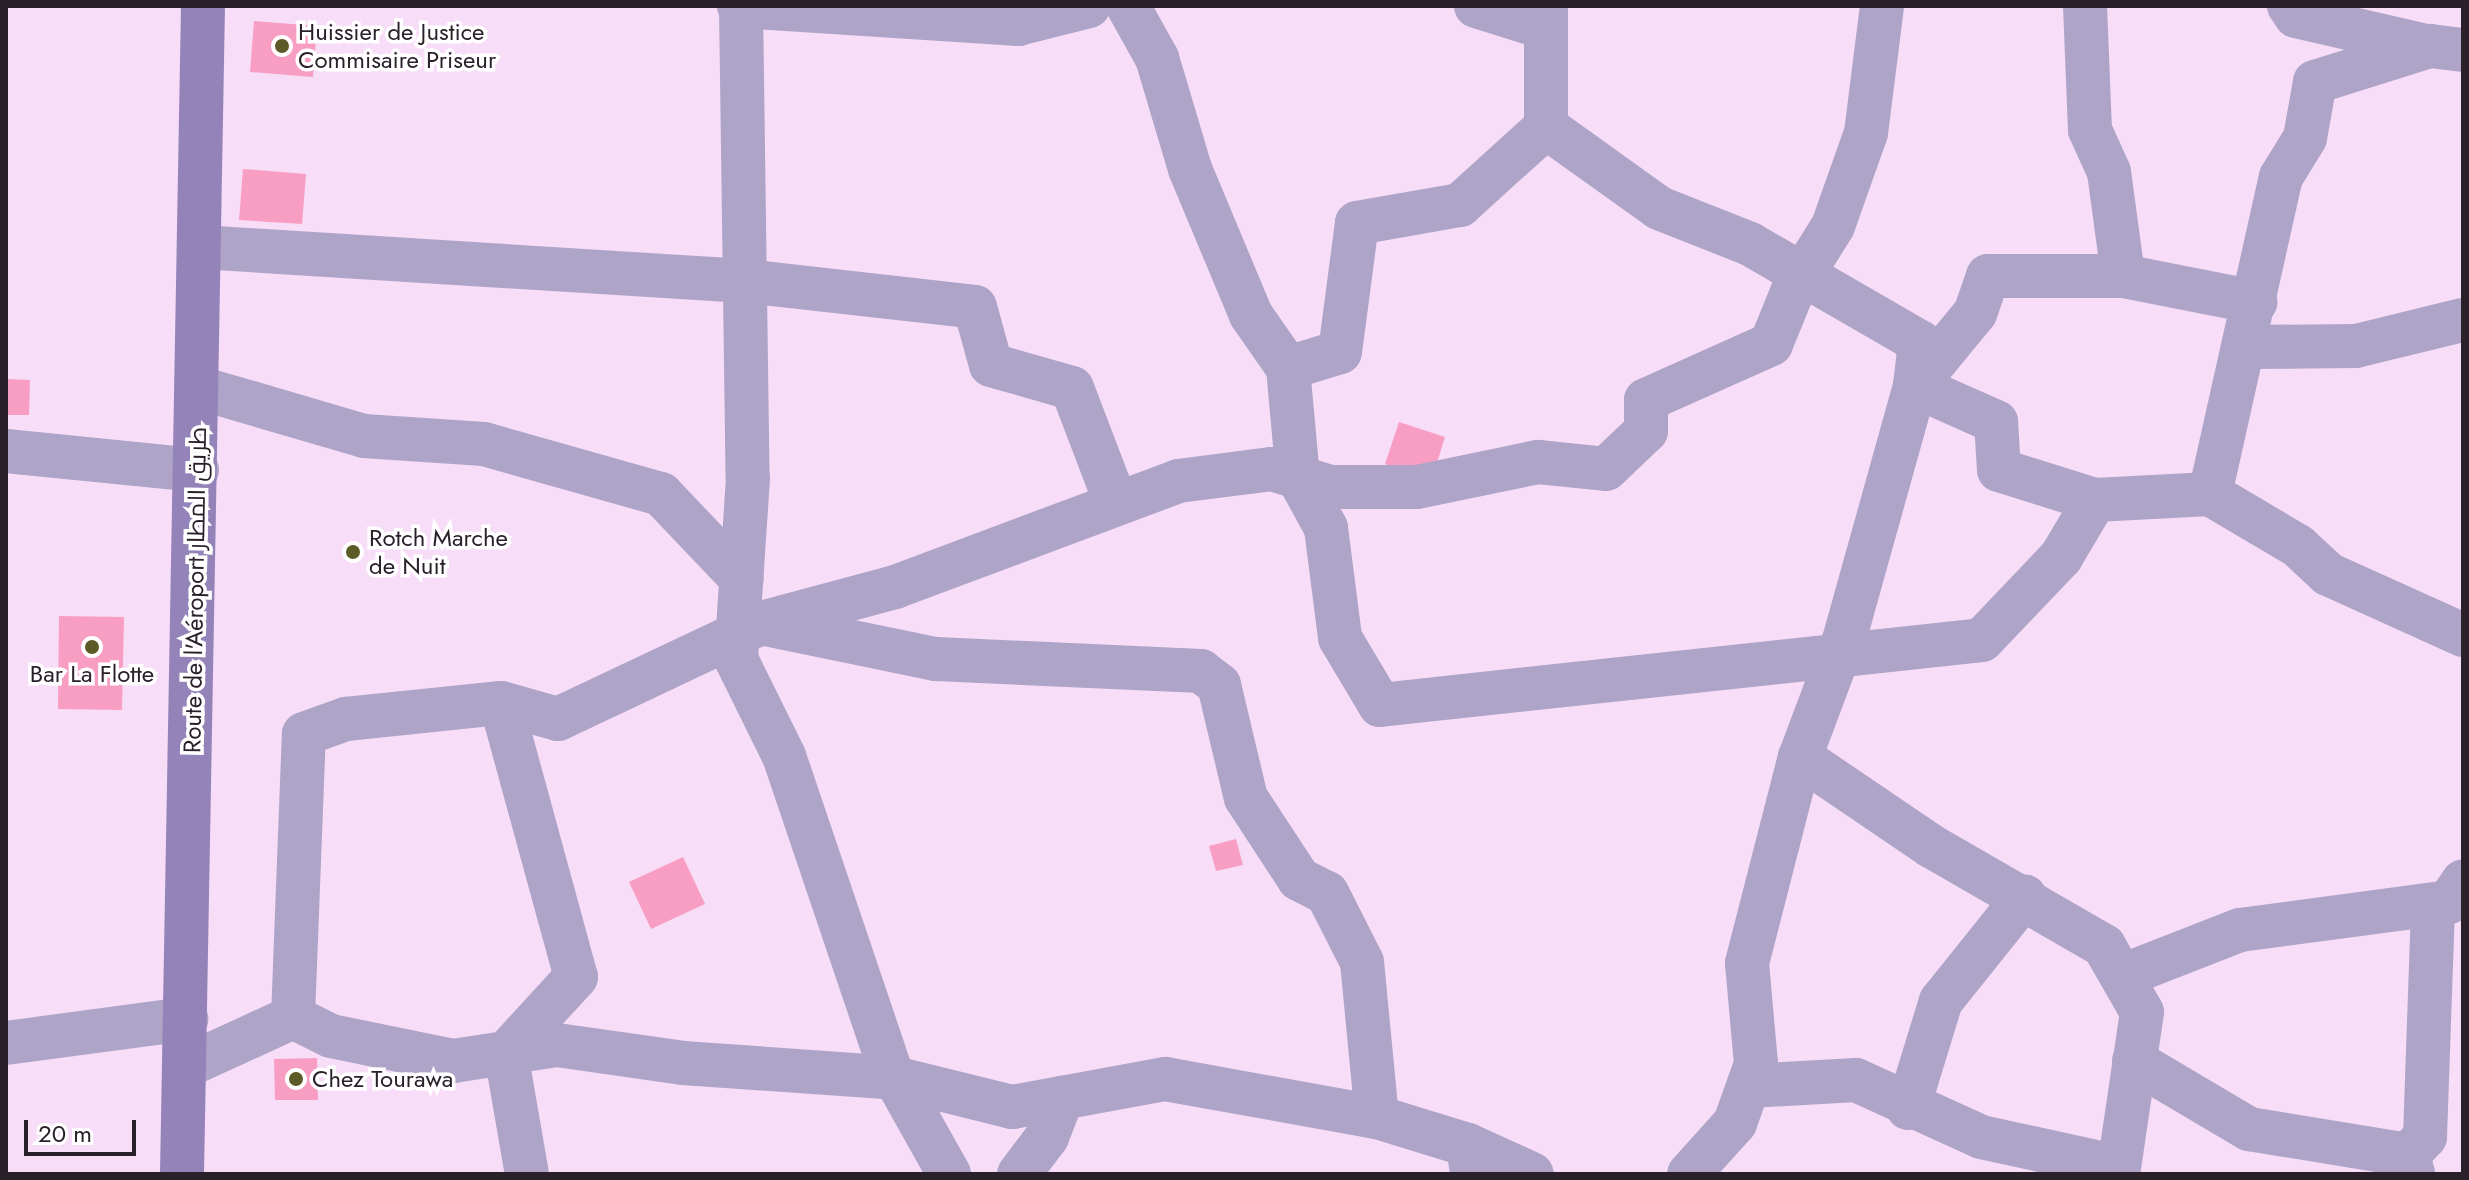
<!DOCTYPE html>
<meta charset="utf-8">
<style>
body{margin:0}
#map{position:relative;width:2469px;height:1180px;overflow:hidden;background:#f7ddf7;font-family:Jost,Cairo,sans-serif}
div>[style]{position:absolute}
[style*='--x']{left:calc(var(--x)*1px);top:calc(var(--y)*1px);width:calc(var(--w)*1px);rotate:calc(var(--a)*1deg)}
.building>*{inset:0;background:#f89ec3}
.minor>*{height:44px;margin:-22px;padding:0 22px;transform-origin:22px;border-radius:22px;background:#aea4c8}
.secondary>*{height:44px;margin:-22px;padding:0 22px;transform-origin:22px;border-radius:22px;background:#9383b8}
.dots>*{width:22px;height:22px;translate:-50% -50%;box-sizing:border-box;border:4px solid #fff;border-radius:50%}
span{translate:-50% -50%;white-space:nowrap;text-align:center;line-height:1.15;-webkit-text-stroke:7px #fff;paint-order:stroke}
.poi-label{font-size:24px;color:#2a202a}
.left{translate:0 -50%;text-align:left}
.street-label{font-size:24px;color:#2a202a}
.frame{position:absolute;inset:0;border:8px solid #2a202a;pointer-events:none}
.scale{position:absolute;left:24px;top:1120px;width:112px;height:36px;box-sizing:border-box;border:4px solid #2a202a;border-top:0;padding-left:10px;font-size:24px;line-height:28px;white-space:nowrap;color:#2a202a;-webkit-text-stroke:6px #fff;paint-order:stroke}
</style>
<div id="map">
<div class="building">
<i style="clip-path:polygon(254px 21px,317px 26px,313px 77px,250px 72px)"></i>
<i style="clip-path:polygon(243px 169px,306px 174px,302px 224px,239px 220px)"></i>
<i style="clip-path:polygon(6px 379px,30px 380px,29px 415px,6px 415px)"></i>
<i style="clip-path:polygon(1399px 422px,1445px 437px,1432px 479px,1385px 464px)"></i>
<i style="clip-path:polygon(59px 616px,124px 617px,122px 710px,58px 709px)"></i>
<i style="clip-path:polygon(1236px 839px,1243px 865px,1216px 871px,1209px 846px)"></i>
<i style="clip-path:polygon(683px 857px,705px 904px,651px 929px,629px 882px)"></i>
<i style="clip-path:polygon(317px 1058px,318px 1100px,275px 1100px,274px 1059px)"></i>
</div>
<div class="minor">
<i style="--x:739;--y:6;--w:280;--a:3.7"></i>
<i style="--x:1018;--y:24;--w:73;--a:-14.2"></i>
<i style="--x:741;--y:6;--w:472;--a:89.2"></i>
<i style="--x:748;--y:478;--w:181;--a:93.8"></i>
<i style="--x:736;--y:659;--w:108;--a:63.7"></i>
<i style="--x:784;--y:756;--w:328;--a:71.3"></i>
<i style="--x:889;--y:1067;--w:123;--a:60.7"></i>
<i style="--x:1128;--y:6;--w:60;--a:60.9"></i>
<i style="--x:1157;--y:58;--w:116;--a:73.4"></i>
<i style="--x:1190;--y:169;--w:158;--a:67.3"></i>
<i style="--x:1251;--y:315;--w:65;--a:55.1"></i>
<i style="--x:1288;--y:368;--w:109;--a:84.8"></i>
<i style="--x:1298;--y:477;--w:58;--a:61.2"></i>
<i style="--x:1326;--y:528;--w:111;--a:82.7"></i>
<i style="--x:1340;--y:638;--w:78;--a:59.2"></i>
<i style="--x:1380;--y:705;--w:605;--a:-6.16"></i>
<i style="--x:1982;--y:640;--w:115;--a:-46.4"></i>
<i style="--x:2061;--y:557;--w:66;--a:-59.2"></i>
<i style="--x:1476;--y:6;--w:73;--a:17.4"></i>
<i style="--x:1546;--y:6;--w:121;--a:90"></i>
<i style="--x:1546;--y:127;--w:139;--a:35.6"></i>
<i style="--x:1659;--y:208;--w:98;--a:21.6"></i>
<i style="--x:1750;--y:244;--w:196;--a:30"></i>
<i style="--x:1920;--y:342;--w:44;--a:96.5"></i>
<i style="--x:1915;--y:386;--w:89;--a:24"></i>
<i style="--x:1996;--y:422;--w:48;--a:86.4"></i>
<i style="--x:1999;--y:470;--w:101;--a:17.4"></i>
<i style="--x:2095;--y:500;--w:115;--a:-3"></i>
<i style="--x:2210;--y:494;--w:102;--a:30.6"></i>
<i style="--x:2298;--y:546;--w:41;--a:43"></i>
<i style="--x:2328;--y:574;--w:148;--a:24.3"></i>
<i style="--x:2085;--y:6;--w:124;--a:87.7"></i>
<i style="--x:2090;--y:130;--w:46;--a:65.7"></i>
<i style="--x:2109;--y:172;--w:105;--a:82.3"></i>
<i style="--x:2123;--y:276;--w:135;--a:180"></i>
<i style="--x:1988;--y:276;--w:39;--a:109"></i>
<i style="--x:1975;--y:313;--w:94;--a:129.4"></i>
<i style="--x:1915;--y:386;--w:264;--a:105.6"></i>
<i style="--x:1844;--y:640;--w:125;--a:110.6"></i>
<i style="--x:1800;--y:757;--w:158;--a:34.2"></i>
<i style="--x:1931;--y:846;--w:200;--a:30"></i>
<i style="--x:2104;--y:946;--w:76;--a:60.1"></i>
<i style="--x:2142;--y:1012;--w:164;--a:98.4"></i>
<i style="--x:2289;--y:6;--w:12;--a:55"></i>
<i style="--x:2296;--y:16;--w:133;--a:13"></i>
<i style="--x:200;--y:247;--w:546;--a:3.57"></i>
<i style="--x:745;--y:281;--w:231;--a:6.4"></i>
<i style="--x:975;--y:307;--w:60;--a:74.6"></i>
<i style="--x:991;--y:365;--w:84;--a:15.9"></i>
<i style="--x:1072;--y:388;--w:123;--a:69.1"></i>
<i style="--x:2123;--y:276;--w:135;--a:11.1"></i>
<i style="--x:2245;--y:347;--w:111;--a:-0.5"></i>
<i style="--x:2356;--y:346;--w:110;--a:-13.7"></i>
<i style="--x:1288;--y:368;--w:54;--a:-17.1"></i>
<i style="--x:1340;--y:352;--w:130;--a:-82.5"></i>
<i style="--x:1357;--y:223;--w:105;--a:-9.9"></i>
<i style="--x:1460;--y:205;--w:116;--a:-42.2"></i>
<i style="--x:200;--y:388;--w:171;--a:16.3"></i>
<i style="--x:364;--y:436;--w:120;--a:3.8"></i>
<i style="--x:484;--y:444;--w:184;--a:15.8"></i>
<i style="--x:661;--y:494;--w:117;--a:46.4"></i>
<i style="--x:6;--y:451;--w:192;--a:5.7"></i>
<i style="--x:2210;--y:494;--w:325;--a:-77.4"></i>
<i style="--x:2281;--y:177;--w:46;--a:-58.4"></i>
<i style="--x:2305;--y:138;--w:57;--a:-79.9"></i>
<i style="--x:2315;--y:82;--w:121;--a:-17.4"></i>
<i style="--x:2430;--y:46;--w:33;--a:7"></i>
<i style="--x:765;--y:624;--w:175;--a:11.6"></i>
<i style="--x:936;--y:659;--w:265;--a:2.6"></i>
<i style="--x:1201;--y:671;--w:23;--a:38"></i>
<i style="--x:1219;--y:685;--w:116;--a:76.6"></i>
<i style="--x:1246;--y:798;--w:97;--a:56.8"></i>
<i style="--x:1299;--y:879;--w:31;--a:27"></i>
<i style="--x:1327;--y:893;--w:77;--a:63.1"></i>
<i style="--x:1362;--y:962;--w:156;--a:84.5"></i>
<i style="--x:1377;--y:1117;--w:95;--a:17.1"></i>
<i style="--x:1468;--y:1145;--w:29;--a:82"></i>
<i style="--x:501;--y:703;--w:284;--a:74.7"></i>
<i style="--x:576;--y:977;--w:103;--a:132.6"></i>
<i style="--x:506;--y:1053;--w:123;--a:80.2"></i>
<i style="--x:2122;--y:976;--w:127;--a:-21.3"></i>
<i style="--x:2240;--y:930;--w:211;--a:-7.6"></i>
<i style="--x:2449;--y:902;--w:25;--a:-56"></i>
<i style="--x:293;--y:1017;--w:42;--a:26.6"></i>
<i style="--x:331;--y:1036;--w:125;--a:11.6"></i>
<i style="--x:453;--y:1061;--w:105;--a:-8.7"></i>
<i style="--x:557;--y:1045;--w:127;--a:8.1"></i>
<i style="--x:683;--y:1063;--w:213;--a:4"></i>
<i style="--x:895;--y:1078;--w:121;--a:13.9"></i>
<i style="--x:1012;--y:1107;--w:156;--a:-10.4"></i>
<i style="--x:1165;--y:1079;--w:215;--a:10.2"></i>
<i style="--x:6;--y:1043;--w:182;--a:-7.6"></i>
<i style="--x:2134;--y:1061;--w:134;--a:30.6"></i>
<i style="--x:2249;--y:1129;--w:161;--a:9.3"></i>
<i style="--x:2408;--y:1155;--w:20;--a:75"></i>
<i style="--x:184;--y:1067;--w:120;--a:-24.6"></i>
<i style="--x:293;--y:1017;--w:283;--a:-87.8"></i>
<i style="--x:304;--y:734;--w:45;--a:-19.7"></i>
<i style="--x:346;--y:719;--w:156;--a:-5.9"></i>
<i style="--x:501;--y:703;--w:59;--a:15.7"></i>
<i style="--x:558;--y:719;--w:225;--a:-25.3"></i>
<i style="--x:761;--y:623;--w:139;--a:-15"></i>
<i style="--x:895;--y:587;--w:302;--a:-20.5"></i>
<i style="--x:1178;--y:481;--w:95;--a:-7.3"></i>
<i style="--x:1272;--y:469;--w:61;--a:17.2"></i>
<i style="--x:1330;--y:487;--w:87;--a:0"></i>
<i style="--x:1417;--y:487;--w:124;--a:-11.7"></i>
<i style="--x:1538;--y:462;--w:68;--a:5.9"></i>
<i style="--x:1606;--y:469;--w:55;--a:-43.5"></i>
<i style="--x:1646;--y:431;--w:31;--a:-90"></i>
<i style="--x:1646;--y:400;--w:137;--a:-24.1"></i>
<i style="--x:1771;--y:344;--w:58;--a:-67.8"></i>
<i style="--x:1793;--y:290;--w:75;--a:-58"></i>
<i style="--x:1833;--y:226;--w:99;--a:-70.5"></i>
<i style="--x:1866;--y:133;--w:128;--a:-82.8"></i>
<i style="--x:1749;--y:1086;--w:107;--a:-3.2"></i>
<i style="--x:1856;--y:1080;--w:137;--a:24.5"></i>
<i style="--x:1981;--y:1137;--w:141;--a:12.3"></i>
<i style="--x:1908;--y:1108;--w:112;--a:-72.9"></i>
<i style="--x:1941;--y:1001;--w:134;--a:-51.3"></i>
<i style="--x:1468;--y:1145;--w:70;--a:24.4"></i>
<i style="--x:2408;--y:1155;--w:25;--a:-47"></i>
<i style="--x:2425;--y:1137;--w:232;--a:-88"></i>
<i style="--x:1019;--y:1174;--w:46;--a:-52.9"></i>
<i style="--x:1047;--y:1137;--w:42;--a:-69"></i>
<i style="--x:1689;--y:1174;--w:69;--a:-48"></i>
<i style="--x:1735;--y:1123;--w:63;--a:-70.4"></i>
<i style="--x:1756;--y:1064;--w:101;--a:-95.1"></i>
<i style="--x:1747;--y:963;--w:213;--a:-75.6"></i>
</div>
<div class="secondary">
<i style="--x:182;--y:1174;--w:1168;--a:-88.97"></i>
</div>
<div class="dots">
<i style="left:282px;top:46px;background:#5c5a27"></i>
<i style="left:353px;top:552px;background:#5c5a27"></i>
<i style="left:92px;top:647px;background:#5c5a27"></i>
<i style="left:296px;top:1079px;background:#5c5a27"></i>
</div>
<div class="poi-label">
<span class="left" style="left:298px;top:46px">Huissier de Justice<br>Commisaire Priseur</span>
<span class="left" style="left:369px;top:552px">Rotch Marche<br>de Nuit</span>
<span style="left:92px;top:674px">Bar La Flotte</span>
<span class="left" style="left:312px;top:1079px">Chez Tourawa</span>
</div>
<div class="street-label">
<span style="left:195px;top:590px;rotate:-89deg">Route de l'Aéroport طريق المطار</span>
</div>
<div class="frame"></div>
<div class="scale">20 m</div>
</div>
